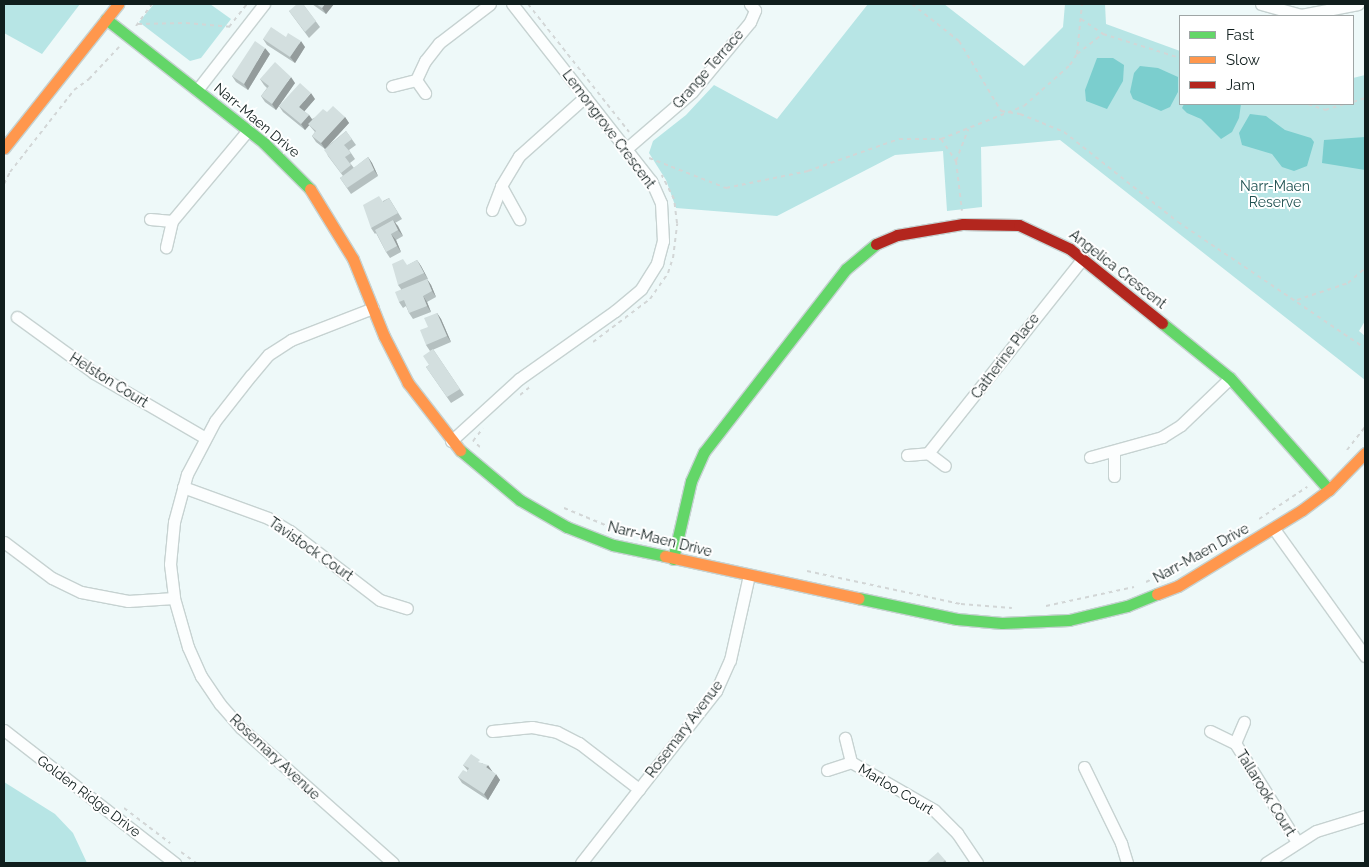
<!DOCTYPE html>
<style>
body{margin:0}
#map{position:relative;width:1369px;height:867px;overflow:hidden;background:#eef9f9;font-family:Raleway,sans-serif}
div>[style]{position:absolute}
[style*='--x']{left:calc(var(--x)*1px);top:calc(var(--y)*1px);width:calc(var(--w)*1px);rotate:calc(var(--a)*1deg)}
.green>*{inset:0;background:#b7e5e5}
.water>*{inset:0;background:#7bcece}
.path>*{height:2px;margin-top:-1px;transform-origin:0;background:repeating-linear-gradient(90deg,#d2d6d6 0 4px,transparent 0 8px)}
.roads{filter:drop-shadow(1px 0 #c6d2d1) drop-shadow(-1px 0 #c6d2d1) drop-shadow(0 1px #c6d2d1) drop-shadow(0 -1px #c6d2d1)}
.street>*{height:11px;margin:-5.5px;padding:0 5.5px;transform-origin:5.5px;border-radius:5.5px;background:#fcfefe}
.fast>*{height:11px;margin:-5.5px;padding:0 5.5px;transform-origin:5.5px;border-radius:5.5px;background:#63d668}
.slow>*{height:11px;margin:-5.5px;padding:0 5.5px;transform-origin:5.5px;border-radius:5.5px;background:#ff974d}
.jam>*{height:11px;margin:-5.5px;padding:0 5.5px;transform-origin:5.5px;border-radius:5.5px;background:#b3261e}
.wall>*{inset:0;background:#b5c0c0}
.shaded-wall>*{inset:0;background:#949c9c}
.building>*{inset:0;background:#d3dfdf}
span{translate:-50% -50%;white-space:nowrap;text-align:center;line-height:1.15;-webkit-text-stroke:4px #fff;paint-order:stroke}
.street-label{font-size:14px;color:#101e1d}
.park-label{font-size:14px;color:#215252}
.frame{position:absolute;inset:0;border:5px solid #101e1d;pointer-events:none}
.legend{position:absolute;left:1179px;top:15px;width:175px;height:90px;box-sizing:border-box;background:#fff;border:1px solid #9fa5a5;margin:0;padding:6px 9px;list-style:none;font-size:15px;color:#101e1d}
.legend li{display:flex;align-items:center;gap:10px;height:25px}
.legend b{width:25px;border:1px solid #9fa5a5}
</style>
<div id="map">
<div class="green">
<i style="clip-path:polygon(4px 4px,80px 4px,42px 54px,4px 33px)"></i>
<i style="clip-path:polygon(154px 4px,210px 4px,231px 19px,201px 58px,190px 61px,139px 22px)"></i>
<i style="clip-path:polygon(868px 4px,944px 4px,1024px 66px,1063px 27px,1065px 4px,1105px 4px,1106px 24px,1180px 51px,1180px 104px,1353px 104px,1353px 78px,1365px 75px,1365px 321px,1359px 331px,1365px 336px,1365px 380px,1060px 140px,981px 147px,982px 207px,947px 211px,943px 151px,895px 155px,777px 216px,676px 208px,666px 180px,649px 153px,653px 141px,686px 115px,714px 85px,777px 119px)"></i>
<i style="clip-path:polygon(4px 782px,55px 814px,73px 833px,87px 863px,4px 863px)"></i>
</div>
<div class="water">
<i style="clip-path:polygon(1097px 58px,1113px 58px,1124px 65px,1123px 81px,1107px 109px,1086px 101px,1085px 90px)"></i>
<i style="clip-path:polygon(1140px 66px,1158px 68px,1178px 77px,1178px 92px,1170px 107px,1161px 111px,1133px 99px,1130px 92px,1134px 73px)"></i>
<i style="clip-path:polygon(1184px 104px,1241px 104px,1239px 118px,1232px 132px,1221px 139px,1201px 119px,1187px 113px,1182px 108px)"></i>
<i style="clip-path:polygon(1250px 114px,1266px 116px,1285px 130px,1311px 138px,1314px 142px,1307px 166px,1294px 171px,1282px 167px,1272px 154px,1242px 145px,1239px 133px)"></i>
<i style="clip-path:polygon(1365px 137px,1365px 170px,1322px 163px,1324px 140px)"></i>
</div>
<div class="path">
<i style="--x:528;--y:4;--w:163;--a:51.7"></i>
<i style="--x:912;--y:4;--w:60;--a:38.2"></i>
<i style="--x:959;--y:41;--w:82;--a:59"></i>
<i style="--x:1001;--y:111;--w:19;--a:9"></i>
<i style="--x:1020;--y:114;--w:48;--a:22.2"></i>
<i style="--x:1064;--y:132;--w:145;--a:38.3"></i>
<i style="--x:1178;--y:222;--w:225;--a:34"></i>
<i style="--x:1081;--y:19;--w:27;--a:34"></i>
<i style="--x:1103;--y:34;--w:81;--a:17.3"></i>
<i style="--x:138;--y:24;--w:48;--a:-1.2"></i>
<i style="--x:186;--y:23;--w:47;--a:4.9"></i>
<i style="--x:136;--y:26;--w:27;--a:-54"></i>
<i style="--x:229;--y:27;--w:29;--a:-52"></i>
<i style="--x:1077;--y:54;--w:33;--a:-38"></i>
<i style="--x:1353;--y:102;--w:13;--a:-18"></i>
<i style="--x:1308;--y:104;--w:18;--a:19"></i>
<i style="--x:1325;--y:110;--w:21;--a:-17"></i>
<i style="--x:941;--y:139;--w:27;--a:56"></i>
<i style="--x:956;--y:161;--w:50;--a:83.2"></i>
<i style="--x:649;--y:158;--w:83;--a:21.3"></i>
<i style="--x:726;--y:188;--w:84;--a:-11.7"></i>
<i style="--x:808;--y:171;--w:96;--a:-19.4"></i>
<i style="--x:899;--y:139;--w:42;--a:0"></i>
<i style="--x:941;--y:139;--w:89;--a:-21.7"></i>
<i style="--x:1024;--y:106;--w:62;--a:-41.7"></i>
<i style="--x:1070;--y:65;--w:13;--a:-58"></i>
<i style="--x:1077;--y:54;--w:50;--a:-84.3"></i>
<i style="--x:956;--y:161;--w:34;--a:-69"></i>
<i style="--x:4;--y:184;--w:13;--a:-63"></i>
<i style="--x:10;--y:172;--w:104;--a:-52"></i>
<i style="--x:74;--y:90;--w:19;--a:-36"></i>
<i style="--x:89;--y:79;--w:44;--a:-46.8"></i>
<i style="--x:1297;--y:300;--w:54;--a:-18.4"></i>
<i style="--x:1348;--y:283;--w:23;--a:-41"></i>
<i style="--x:593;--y:342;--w:71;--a:-37"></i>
<i style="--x:650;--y:299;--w:32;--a:-55"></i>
<i style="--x:668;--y:273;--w:16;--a:-72"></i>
<i style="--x:673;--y:258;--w:35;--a:-83"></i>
<i style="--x:677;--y:223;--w:24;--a:-97"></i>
<i style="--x:674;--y:199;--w:27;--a:-117"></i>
<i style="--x:520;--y:395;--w:13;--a:-39"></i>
<i style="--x:480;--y:447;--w:9;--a:-139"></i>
<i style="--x:473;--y:441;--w:16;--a:-52"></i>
<i style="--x:1347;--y:450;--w:29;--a:-52"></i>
<i style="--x:564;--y:508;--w:55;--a:22.4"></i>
<i style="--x:615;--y:529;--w:47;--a:13.4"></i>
<i style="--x:1259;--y:519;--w:58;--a:-33.7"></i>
<i style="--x:807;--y:571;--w:157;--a:12.1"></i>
<i style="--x:961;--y:604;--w:51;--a:4.5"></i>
<i style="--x:1146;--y:582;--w:55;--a:-26.1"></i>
<i style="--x:1046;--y:606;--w:90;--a:-12.2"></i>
<i style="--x:124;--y:808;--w:58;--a:37.3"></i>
<i style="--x:181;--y:852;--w:19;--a:36"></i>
</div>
<div class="roads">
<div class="street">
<i style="--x:1261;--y:4;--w:41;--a:15.4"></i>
<i style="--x:1301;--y:15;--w:58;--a:-10.9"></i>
<i style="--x:416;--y:80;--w:21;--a:-65"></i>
<i style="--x:425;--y:61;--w:23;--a:-52"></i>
<i style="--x:439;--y:43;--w:64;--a:-37.4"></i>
<i style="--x:392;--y:86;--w:25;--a:-14"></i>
<i style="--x:416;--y:80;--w:16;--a:55"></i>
<i style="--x:197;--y:90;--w:109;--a:-52.1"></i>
<i style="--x:626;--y:149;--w:87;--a:-40.8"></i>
<i style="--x:692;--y:92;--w:91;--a:-50.4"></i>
<i style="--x:750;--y:22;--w:13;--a:-67"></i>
<i style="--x:755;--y:10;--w:8;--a:-130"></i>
<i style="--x:501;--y:186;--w:38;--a:61"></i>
<i style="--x:492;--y:210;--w:26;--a:-69"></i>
<i style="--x:501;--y:186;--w:35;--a:-59"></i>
<i style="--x:519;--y:156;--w:89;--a:-41.8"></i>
<i style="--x:150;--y:219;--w:22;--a:5"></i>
<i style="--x:172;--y:221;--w:27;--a:103"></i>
<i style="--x:172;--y:221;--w:119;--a:-50.1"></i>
<i style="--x:373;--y:308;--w:88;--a:158.7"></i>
<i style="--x:291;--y:340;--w:27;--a:147"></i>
<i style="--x:268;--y:355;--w:26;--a:130"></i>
<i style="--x:251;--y:375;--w:58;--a:128"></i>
<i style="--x:215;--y:421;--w:60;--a:117.8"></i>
<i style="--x:187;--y:474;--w:50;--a:105.2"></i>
<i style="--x:174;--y:522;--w:42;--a:95.4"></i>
<i style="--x:170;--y:564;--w:34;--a:83"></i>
<i style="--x:174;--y:598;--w:51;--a:74.1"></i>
<i style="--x:188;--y:647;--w:32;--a:66"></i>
<i style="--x:201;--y:676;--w:34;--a:56"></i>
<i style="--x:220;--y:704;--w:32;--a:49"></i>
<i style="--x:241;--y:728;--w:203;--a:41.6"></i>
<i style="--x:17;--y:317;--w:95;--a:36"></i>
<i style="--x:94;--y:373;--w:127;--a:30.2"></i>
<i style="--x:451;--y:441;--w:92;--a:-42.4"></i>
<i style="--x:519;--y:379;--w:118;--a:-35.3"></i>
<i style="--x:615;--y:311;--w:34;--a:-40"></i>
<i style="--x:641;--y:289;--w:31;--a:-58"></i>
<i style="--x:657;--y:263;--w:23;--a:-75"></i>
<i style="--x:663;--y:241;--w:38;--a:-93"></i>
<i style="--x:661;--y:203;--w:24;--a:-114"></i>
<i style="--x:651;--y:181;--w:225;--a:-128.1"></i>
<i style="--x:928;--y:453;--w:249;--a:-51.5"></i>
<i style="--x:1114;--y:453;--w:23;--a:90"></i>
<i style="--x:907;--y:455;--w:21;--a:-5"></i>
<i style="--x:928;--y:453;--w:21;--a:37"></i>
<i style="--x:1090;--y:457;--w:75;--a:-15.5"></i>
<i style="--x:1162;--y:437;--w:22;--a:-32"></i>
<i style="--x:1181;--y:425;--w:68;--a:-43.8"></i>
<i style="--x:183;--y:487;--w:90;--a:20"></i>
<i style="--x:268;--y:518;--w:26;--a:31"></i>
<i style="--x:290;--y:531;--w:113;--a:37.5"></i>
<i style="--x:380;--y:600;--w:28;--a:17"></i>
<i style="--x:1274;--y:529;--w:156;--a:54.4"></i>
<i style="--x:4;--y:542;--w:60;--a:36.9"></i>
<i style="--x:52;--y:578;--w:32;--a:26"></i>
<i style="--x:81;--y:592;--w:48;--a:10.8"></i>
<i style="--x:128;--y:601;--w:46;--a:-3.7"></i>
<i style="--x:4;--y:730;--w:217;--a:37.9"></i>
<i style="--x:492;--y:731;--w:40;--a:-5.7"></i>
<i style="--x:532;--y:727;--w:25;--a:11"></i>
<i style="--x:557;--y:732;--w:25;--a:27"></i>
<i style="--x:579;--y:743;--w:76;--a:37.5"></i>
<i style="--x:1210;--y:731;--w:28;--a:26"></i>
<i style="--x:1235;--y:743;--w:23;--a:-67"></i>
<i style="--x:1235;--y:743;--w:117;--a:57.9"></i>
<i style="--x:851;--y:762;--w:96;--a:30"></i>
<i style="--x:934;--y:810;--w:33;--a:45"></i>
<i style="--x:957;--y:833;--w:36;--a:56"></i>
<i style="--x:1084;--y:767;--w:85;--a:64"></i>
<i style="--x:1121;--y:843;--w:21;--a:73"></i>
<i style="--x:827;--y:770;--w:25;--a:-18"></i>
<i style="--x:851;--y:762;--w:25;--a:-104"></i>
<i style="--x:581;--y:863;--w:219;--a:-51.9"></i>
<i style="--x:716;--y:691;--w:34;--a:-66"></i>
<i style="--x:730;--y:660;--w:87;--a:-77.4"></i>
<i style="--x:1266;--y:863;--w:59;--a:-32.6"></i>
<i style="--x:1316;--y:831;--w:51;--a:-17"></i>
</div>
<div class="fast">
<i style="--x:106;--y:19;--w:201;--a:38.1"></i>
<i style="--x:264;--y:143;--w:65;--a:45"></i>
<i style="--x:1162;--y:323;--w:87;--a:39"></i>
<i style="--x:1230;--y:378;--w:149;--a:48.5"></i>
<i style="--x:460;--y:450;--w:78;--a:39.8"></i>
<i style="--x:520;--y:500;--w:54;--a:29.9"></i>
<i style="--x:567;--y:527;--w:49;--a:21.4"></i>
<i style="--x:613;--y:545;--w:53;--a:11.9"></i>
<i style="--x:673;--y:559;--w:80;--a:-77"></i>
<i style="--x:691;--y:481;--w:32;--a:-66"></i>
<i style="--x:704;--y:452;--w:232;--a:-52.2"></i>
<i style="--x:846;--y:269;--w:39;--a:-40"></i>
<i style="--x:858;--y:598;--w:101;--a:12"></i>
<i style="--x:957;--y:619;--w:45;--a:5.1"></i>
<i style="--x:1002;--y:623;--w:67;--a:-2.6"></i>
<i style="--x:1069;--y:620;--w:60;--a:-13.6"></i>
<i style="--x:1127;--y:606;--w:32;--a:-22"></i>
</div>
<div class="slow">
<i style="--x:4;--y:148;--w:184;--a:-51.6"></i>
<i style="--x:310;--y:189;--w:82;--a:58.4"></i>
<i style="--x:353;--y:259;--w:83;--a:68.1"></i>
<i style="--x:384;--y:336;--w:53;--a:62.9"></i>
<i style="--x:408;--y:383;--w:85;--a:52.2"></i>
<i style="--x:665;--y:556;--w:198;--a:12.3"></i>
<i style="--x:1157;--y:594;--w:22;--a:-21"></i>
<i style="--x:1178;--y:586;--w:145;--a:-31.5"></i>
<i style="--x:1302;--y:510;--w:34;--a:-37"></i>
<i style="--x:1329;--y:490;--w:52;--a:-45.8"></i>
</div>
<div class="jam">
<i style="--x:876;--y:244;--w:23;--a:-23"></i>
<i style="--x:897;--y:235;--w:67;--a:-9.5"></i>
<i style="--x:963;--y:224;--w:56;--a:1"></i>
<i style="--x:1019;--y:225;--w:56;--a:25.2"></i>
<i style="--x:1070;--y:249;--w:118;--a:38.8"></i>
</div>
</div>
<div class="wall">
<i style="clip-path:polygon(303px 4px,320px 27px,309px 38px,289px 11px)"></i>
<i style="clip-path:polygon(312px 4px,334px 4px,326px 14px)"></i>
<i style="clip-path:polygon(286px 37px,305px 47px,295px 63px,267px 45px,263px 39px)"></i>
<i style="clip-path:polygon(270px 54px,248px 90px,236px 82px,232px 76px)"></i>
<i style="clip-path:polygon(260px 79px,295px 83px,276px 110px,265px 102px,261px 96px,267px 88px,264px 85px)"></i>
<i style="clip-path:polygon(315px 99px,304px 111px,309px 115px,312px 119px,327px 112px,345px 117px,349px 123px,328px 146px,346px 131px,356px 145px,349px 150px,355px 159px,350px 163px,354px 168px,368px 157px,372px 163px,378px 176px,351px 194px,340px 178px,343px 176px,328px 156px,325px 149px,316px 142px,312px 136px,315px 132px,309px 125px,305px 130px,283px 112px,279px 106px)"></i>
<i style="clip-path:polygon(389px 198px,402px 219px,395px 223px,403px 236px,396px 240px,401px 252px,390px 258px,386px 252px,376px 233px,375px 234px,371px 228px,383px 201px)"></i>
<i style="clip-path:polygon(417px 260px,421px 266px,428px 279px,427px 279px,431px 285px,436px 297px,427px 302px,431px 312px,413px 319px,409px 313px,406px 306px,403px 308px,399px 302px,401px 289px,398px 285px,408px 265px)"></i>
<i style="clip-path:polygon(437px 313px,441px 319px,451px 342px,430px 351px,426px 345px,428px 327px)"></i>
<i style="clip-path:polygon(433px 349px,464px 395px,451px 403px,426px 367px,429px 365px)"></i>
<i style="clip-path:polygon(482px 763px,492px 771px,500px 780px,488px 800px,462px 783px,458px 777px,467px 772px,468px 771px,463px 765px)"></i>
<i style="clip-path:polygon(945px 860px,947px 863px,926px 863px)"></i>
</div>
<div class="shaded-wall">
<i style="clip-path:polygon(325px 4px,334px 4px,326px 14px,322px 8px)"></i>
<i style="clip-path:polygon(301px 41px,305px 47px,295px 63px,290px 57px)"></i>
<i style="clip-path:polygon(265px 48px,270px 54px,248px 90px,244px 84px)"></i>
<i style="clip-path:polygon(291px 77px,295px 83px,276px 110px,272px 104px)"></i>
<i style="clip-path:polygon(311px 93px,315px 99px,303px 113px,299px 107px)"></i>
<i style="clip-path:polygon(309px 115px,313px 121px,305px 130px,301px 124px)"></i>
<i style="clip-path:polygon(345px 117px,349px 123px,325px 149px,321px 143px)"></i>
<i style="clip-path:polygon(368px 157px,372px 163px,378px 176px,374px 170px)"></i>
<i style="clip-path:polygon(393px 220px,398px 226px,403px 236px,398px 230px)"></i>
<i style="clip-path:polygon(391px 234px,396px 240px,401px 252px,397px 246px)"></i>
<i style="clip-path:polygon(417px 260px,421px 266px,428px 279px,424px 273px)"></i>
<i style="clip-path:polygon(427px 279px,431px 285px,436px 297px,432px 291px)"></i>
<i style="clip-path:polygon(423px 296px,427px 302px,431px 312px,427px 306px)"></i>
<i style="clip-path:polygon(437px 313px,441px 319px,451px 342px,447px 336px)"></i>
<i style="clip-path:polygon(488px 765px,492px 771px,490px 773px,486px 767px)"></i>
<i style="clip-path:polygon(496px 774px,500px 780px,488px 800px,484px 794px)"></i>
</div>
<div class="building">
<i style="clip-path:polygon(297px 4px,303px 4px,316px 21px,305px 32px,289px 11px)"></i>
<i style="clip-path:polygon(316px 4px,325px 4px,322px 8px)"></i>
<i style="clip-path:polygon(271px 27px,286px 37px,288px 33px,301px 41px,290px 57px,263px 39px)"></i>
<i style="clip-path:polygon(255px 41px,265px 48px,244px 84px,232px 76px)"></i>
<i style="clip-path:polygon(275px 62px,291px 77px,272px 104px,261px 96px,269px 86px,260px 79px)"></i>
<i style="clip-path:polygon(300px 83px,311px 93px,299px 107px,309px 115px,301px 124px,279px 106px)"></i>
<i style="clip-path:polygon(333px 106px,345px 117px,321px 143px,312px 136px,316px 131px,308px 124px,323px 109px,327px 112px)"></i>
<i style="clip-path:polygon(346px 131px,352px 139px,344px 145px,351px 153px,345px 157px,351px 165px,341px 173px,324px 150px)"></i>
<i style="clip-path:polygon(368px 157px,374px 170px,347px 188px,340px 178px)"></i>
<i style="clip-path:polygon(379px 196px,383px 202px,389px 198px,398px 213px,371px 228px,363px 205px)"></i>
<i style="clip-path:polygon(393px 220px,398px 230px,391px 234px,397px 246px,386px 252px,375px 230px)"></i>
<i style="clip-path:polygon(403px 259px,407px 265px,417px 260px,424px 273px,398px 285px,392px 264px)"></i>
<i style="clip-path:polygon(427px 279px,432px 291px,423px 296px,427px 306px,409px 313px,404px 300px,399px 302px,395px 292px)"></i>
<i style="clip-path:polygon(437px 313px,447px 336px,426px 345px,420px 330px,428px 327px,424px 318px)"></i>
<i style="clip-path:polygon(433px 349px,460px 389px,447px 397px,426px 367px,429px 365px,423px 356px)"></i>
<i style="clip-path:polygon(471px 754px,480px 760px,478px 762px,488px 765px,486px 767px,496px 774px,484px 794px,458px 777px,463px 770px,467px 772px,469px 768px,463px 765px)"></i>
<i style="clip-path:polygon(938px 852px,945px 860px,942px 863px,926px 863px)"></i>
</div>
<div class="street-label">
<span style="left:708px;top:69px;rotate:-49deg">Grange Terrace</span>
<span style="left:257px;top:120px;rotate:40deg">Narr-Maen Drive</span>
<span style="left:609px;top:129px;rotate:53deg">Lemongrove Crescent</span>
<span style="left:1118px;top:269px;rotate:38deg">Angelica Crescent</span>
<span style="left:1005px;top:356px;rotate:-53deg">Catherine Place</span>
<span style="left:109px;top:380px;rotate:32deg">Helston Court</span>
<span style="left:660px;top:539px;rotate:14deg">Narr-Maen Drive</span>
<span style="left:311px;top:549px;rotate:35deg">Tavistock Court</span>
<span style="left:1201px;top:553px;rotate:-29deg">Narr-Maen Drive</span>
<span style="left:684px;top:729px;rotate:-53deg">Rosemary Avenue</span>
<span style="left:275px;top:757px;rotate:43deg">Rosemary Avenue</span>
<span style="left:896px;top:789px;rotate:31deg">Marloo Court</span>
<span style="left:1266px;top:793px;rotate:58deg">Tallarook Court</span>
<span style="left:89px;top:796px;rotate:37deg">Golden Ridge Drive</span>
</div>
<div class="park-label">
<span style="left:1275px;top:194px">Narr-Maen<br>Reserve</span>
</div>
<div class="frame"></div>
<ul class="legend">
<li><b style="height:6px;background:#63d668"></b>Fast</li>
<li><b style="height:6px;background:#ff974d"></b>Slow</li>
<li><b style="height:6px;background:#b3261e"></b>Jam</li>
</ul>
</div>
